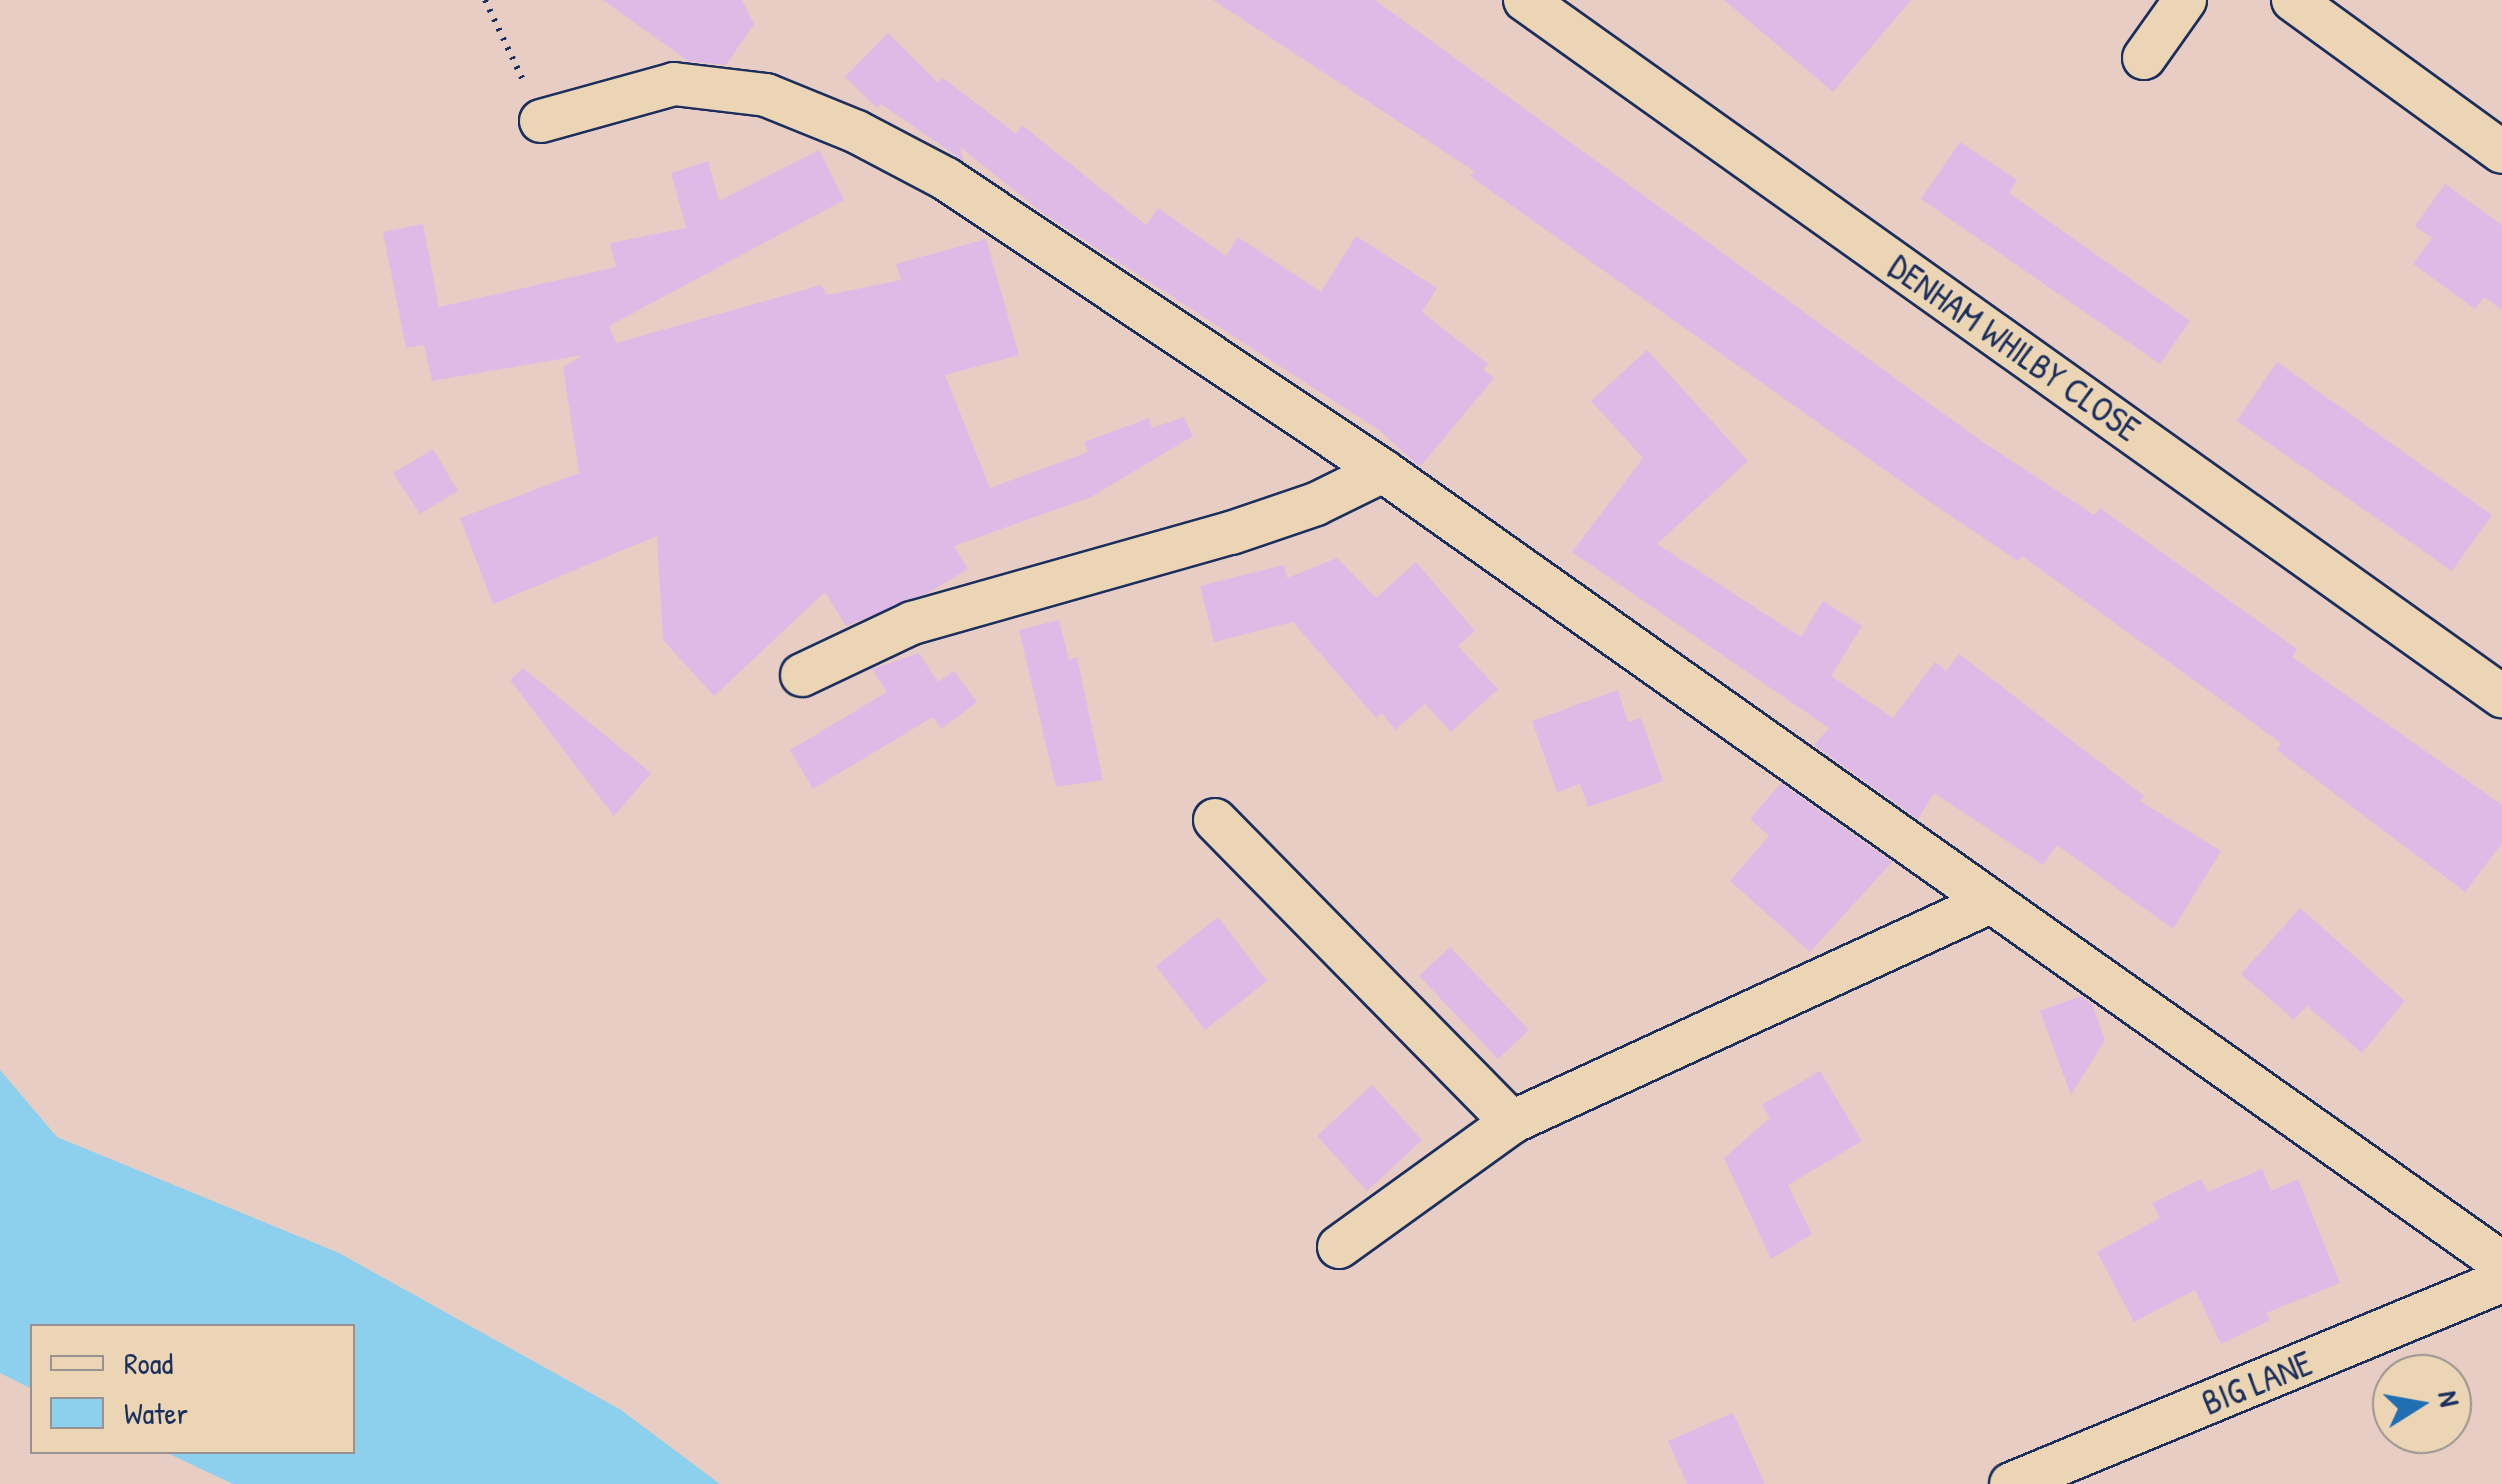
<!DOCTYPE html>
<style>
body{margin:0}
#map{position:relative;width:2502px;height:1484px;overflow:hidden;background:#e7cdc3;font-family:"Patrick Hand",sans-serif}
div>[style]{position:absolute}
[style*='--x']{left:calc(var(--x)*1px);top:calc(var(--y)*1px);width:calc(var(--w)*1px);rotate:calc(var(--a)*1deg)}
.water>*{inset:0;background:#8dd0ee}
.building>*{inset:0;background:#debbe6}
.path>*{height:6px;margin-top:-3px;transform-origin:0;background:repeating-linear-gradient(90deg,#1b2f5e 0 2.5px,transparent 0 10.5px)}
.roads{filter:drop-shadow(2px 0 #1b2f5e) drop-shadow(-2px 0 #1b2f5e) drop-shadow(0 2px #1b2f5e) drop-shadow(0 -2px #1b2f5e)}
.minor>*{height:42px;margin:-21px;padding:0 21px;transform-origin:21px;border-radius:21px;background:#ebd5b4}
span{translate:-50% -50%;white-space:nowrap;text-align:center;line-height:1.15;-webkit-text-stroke:8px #ebd5b4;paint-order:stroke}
.street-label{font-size:35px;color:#1b2f5e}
.legend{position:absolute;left:30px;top:1324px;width:325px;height:130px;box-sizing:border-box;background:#ebd5b4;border:2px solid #989392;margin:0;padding:12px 18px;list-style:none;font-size:30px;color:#1b2f5e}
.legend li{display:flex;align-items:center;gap:20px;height:50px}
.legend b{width:50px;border:2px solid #989392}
.north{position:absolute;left:2372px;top:1354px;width:100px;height:100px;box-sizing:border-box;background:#ebd5b4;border:2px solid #989392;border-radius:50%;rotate:79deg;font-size:28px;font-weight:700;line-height:40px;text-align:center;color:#1b2f5e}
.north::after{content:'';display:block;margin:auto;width:35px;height:45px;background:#1f6fb2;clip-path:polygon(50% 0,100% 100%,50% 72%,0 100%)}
</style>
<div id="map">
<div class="water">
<i style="clip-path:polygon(0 1070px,57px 1137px,339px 1253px,621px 1410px,720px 1484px,233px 1484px,165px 1452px,352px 1452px,352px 1326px,32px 1326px,32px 1389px,0 1373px)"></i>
</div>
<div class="building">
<i style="clip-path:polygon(603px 0,742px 0,754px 24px,726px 65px,688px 61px)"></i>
<i style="clip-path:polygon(1213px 0,1375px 0,1977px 438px,2094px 515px,2100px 508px,2297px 649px,2292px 657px,2502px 805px,2502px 843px,2465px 892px,2277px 750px,2281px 743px,2022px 556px,2018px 561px,1933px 504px,1470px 176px,1474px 171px)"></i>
<i style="clip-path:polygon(1724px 0,1911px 0,1833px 92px)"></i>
<i style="clip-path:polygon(888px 33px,938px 83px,942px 77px,1016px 134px,1022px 125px,1146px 225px,1158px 208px,1226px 256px,1238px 237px,1321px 292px,1356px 236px,1437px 288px,1422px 312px,1488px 364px,1483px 370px,1494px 378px,1420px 467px,1379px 430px,1044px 214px,960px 147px,964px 161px,881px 104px,877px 108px,845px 77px)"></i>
<i style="clip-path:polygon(1960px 142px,2017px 180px,2009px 193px,2190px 321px,2160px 364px,1921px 199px)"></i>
<i style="clip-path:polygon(819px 150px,844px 200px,609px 326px,616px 343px,821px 285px,827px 295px,901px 280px,896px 264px,986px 239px,1019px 355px,945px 375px,990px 488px,1088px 452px,1084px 442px,1149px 418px,1152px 428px,1184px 417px,1193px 436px,1091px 497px,954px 546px,968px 569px,928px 593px,846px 626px,825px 592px,714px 696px,663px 640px,657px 536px,493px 604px,460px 518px,579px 473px,563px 367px,583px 355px,432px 381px,424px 345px,406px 348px,383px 232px,423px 224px,439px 307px,616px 267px,610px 243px,686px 228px,671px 173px,708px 161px,719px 201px)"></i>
<i style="clip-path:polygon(2445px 184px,2502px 225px,2502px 310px,2484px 297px,2475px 309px,2413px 264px,2432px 238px,2415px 226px)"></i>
<i style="clip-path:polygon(1647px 350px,1748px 461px,1657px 544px,1801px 637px,1823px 601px,1862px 626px,1831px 676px,1893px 718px,1935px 662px,1946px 671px,1959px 654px,2144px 796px,2140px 801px,2221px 851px,2173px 929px,2057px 845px,2043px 865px,1934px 793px,1918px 819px,1814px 745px,1829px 728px,1572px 552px,1643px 458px,1591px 401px)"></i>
<i style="clip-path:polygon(2277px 362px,2492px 515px,2452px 571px,2237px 421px)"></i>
<i style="clip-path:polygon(433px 449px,458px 491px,420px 514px,393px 473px)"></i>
<i style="clip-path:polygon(1337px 558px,1376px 598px,1416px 562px,1475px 631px,1458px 646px,1498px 689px,1451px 732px,1425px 704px,1395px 730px,1382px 713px,1376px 718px,1293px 622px,1214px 642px,1200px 586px,1284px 565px,1287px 578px)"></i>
<i style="clip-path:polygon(1059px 620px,1069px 660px,1077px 657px,1103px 780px,1056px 787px,1019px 630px)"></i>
<i style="clip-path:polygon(919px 653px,938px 682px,954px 671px,977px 702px,941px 729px,933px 717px,813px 789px,790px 750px,887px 692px,872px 669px)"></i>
<i style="clip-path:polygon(523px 668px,651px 773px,614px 816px,510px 680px)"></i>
<i style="clip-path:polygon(1618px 690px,1628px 722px,1641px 718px,1663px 781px,1588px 807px,1580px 784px,1557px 792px,1532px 721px)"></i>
<i style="clip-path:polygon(1781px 783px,1892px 862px,1810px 952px,1730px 881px,1769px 836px,1750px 819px)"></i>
<i style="clip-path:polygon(2300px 908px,2405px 1001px,2362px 1053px,2307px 1006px,2294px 1020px,2241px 974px)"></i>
<i style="clip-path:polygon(1218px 917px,1267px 981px,1205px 1030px,1156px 966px)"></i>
<i style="clip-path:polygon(1450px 947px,1529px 1030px,1498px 1059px,1419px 976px)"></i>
<i style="clip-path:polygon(2081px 996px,2092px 1004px,2105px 1040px,2071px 1095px,2040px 1011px)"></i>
<i style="clip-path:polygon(1820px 1071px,1862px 1141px,1788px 1185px,1812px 1234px,1771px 1259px,1724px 1158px,1770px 1118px,1762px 1105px)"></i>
<i style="clip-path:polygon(1372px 1085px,1422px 1140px,1367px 1191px,1317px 1136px)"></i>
<i style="clip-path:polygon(2262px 1169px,2271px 1191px,2298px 1179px,2340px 1283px,2266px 1313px,2270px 1320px,2221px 1344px,2195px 1290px,2134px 1322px,2097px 1252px,2160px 1218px,2152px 1203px,2201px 1179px,2208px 1192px)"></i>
<i style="clip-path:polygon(1733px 1413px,1765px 1484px,1687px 1484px,1668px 1441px)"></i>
</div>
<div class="path">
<i style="--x:485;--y:0;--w:89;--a:64.6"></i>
</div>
<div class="roads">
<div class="minor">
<i style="--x:1525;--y:0;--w:1200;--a:35.47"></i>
<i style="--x:2293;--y:0;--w:258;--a:36"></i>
<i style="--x:2144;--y:58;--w:71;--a:-54.7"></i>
<i style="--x:541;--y:121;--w:138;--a:-15.5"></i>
<i style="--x:674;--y:84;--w:93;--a:6.8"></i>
<i style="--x:766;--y:95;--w:98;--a:22.1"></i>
<i style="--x:857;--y:132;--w:101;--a:27.8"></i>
<i style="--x:946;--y:179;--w:526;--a:33.75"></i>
<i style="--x:1383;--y:471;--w:1371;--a:35.29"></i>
<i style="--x:802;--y:675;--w:122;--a:-25.3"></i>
<i style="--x:912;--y:623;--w:331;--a:-15.8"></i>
<i style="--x:1231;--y:533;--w:90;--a:-18.8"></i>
<i style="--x:1316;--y:504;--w:75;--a:-26.2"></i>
<i style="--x:1215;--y:820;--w:424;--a:45.5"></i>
<i style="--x:1339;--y:1247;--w:213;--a:-35.8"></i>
<i style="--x:1512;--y:1122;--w:522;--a:-24.7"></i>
<i style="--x:2011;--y:1484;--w:531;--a:-22.46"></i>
</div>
</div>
<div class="street-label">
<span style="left:2014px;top:348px;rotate:35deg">DENHAM WHILBY CLOSE</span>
<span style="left:2257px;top:1383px;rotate:-22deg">BIG LANE</span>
</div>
<ul class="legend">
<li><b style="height:12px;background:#ebd5b4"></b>Road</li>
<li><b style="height:28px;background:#8dd0ee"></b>Water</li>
</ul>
<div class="north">N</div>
</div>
